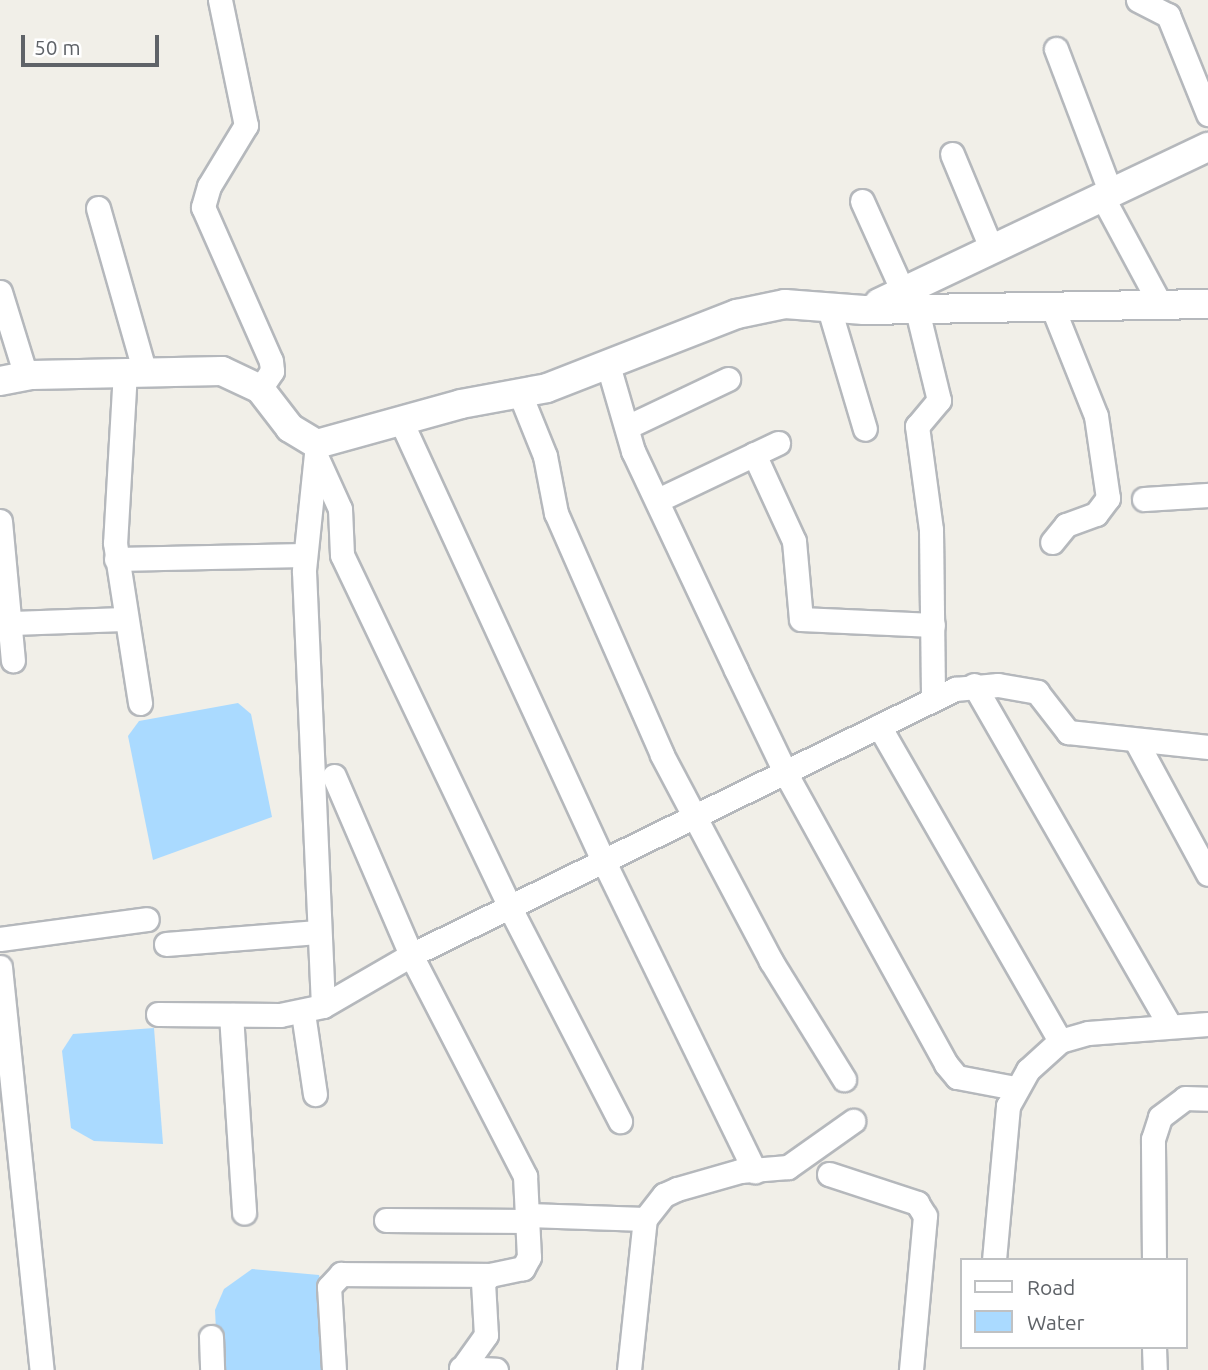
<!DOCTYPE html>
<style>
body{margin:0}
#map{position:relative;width:1208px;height:1370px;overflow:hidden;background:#f1efe8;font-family:Ubuntu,sans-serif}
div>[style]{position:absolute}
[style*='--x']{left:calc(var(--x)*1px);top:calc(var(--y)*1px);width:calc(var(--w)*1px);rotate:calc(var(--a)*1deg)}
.water>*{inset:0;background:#aadaff}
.roads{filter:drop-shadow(2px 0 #b5b8bc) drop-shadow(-2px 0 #b5b8bc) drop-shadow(0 2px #b5b8bc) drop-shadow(0 -2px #b5b8bc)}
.minor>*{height:23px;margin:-11.5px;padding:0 11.5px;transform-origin:11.5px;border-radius:11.5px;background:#fff}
.tertiary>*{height:28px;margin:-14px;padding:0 14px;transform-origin:14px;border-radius:14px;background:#fff}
span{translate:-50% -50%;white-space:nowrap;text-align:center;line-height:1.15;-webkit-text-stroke:6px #fff;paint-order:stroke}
.legend{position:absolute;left:960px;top:1258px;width:228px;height:91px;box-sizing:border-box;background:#fff;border:2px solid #bfc1c3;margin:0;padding:9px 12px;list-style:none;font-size:21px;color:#5f6368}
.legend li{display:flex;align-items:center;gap:14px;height:35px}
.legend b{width:35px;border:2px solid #bfc1c3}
.scale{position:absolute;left:21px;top:35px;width:138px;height:32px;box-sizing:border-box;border:4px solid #5f6368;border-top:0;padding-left:9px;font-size:21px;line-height:24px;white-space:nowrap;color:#5f6368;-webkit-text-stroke:5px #fff;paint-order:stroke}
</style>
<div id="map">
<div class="water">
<i style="clip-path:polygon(238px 703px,251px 714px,272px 817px,153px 860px,128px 736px,139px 721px)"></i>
<i style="clip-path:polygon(154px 1028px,163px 1144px,94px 1141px,71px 1128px,62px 1051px,73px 1034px)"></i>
<i style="clip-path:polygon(252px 1269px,319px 1275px,327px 1306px,322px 1370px,218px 1370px,215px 1310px,224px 1289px)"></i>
</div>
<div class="roads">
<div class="minor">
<i style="--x:220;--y:0;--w:128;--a:78.3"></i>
<i style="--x:246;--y:125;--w:71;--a:121.2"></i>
<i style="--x:209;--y:186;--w:22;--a:106"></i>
<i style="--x:203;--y:207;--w:168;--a:66.2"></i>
<i style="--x:271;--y:361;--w:10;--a:84"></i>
<i style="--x:272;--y:371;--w:22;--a:124"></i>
<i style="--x:1138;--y:0;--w:34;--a:27"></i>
<i style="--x:1168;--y:15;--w:107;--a:68"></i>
<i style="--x:1056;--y:49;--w:155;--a:69.2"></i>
<i style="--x:952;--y:154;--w:104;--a:67.4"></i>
<i style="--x:1103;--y:198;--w:120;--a:61.7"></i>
<i style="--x:862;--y:201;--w:100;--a:65.7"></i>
<i style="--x:98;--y:208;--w:168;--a:74.1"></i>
<i style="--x:0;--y:292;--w:88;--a:72.8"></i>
<i style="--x:828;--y:305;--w:129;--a:73.4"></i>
<i style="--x:916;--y:306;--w:97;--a:76.3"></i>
<i style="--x:939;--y:400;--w:34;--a:130"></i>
<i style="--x:917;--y:426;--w:105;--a:82.3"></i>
<i style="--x:931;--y:530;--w:166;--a:89.3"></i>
<i style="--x:1052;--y:306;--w:118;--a:68.2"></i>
<i style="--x:1096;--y:416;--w:83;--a:81.7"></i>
<i style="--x:1108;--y:498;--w:20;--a:127"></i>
<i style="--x:1096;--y:514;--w:32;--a:160"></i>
<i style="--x:1066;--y:525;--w:22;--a:129"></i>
<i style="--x:608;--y:365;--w:90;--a:73.8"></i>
<i style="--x:633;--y:451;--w:242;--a:64.8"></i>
<i style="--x:736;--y:670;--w:115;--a:64.3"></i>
<i style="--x:786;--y:774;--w:331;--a:61.1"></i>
<i style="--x:946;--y:1064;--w:17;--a:50"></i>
<i style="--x:957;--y:1077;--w:59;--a:10.7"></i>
<i style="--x:125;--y:371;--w:172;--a:93.3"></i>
<i style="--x:115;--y:543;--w:162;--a:81.1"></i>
<i style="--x:520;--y:394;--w:67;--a:68"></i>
<i style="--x:545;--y:456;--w:58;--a:79.1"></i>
<i style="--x:556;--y:513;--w:264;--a:66.3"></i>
<i style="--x:662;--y:755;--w:233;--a:62.1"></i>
<i style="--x:771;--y:961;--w:139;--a:58.3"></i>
<i style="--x:400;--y:419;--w:490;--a:65.3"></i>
<i style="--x:605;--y:864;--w:342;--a:64"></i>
<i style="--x:627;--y:427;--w:112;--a:-25.4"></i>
<i style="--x:316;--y:454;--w:118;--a:95.9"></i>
<i style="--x:304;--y:571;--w:435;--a:87.5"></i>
<i style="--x:754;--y:454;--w:96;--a:65.3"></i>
<i style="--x:794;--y:541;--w:78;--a:84.9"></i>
<i style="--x:801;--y:619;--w:132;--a:2.6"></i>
<i style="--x:316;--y:456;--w:58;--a:65.6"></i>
<i style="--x:340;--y:509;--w:46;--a:87.5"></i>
<i style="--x:342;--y:555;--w:391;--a:64.5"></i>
<i style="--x:510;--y:908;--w:240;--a:62.7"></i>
<i style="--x:1144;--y:499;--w:64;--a:-3.6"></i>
<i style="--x:658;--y:500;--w:133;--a:-25.4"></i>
<i style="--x:0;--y:521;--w:140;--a:84.7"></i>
<i style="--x:116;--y:559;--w:188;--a:-1.2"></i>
<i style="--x:10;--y:623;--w:116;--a:-2"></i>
<i style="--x:974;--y:685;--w:393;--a:60.1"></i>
<i style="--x:879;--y:726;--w:363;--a:60.1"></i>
<i style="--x:1136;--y:741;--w:151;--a:61.6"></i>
<i style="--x:334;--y:776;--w:195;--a:66.7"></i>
<i style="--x:411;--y:955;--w:249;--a:62.7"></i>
<i style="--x:525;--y:1176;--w:81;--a:87.2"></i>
<i style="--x:529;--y:1257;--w:13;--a:119"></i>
<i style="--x:523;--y:1268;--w:34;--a:168"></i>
<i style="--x:490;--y:1275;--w:10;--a:135"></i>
<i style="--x:483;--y:1282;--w:53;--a:86.8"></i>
<i style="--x:486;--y:1335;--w:43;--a:125.5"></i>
<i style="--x:0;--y:939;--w:148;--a:-7.7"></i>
<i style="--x:166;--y:944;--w:152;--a:-4.5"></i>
<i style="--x:0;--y:967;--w:405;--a:84.1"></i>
<i style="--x:303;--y:1013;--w:82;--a:81.6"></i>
<i style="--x:158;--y:1014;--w:122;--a:0.5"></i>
<i style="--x:280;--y:1015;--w:44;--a:-11.8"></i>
<i style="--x:323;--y:1006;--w:102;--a:-30.1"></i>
<i style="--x:411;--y:955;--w:606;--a:-26.06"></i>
<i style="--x:955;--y:689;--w:43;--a:-5.3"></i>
<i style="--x:998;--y:685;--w:40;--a:10"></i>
<i style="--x:1037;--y:692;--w:51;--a:52.2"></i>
<i style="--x:1068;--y:732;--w:141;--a:6.1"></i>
<i style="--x:231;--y:1015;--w:198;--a:86.2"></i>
<i style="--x:829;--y:1174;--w:93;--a:18.2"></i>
<i style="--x:917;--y:1203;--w:15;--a:58"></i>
<i style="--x:925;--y:1216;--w:155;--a:95.2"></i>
<i style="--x:528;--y:1215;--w:117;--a:2"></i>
<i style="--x:645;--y:1219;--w:31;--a:-52"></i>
<i style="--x:664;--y:1195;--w:14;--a:-25"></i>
<i style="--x:677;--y:1189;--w:66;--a:-15.9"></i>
<i style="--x:740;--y:1171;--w:48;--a:-4.8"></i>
<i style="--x:788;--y:1167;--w:80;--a:-35.3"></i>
<i style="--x:386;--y:1220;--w:142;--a:0.4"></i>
<i style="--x:994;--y:1260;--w:155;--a:-84.8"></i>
<i style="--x:1008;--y:1106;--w:41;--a:-60.9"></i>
<i style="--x:1028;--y:1070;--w:43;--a:-42.2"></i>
<i style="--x:1060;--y:1041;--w:29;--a:-16"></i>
<i style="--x:1088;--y:1033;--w:120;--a:-4.3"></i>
<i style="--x:1154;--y:1260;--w:121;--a:-90.5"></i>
<i style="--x:1153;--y:1139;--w:23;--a:-72"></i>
<i style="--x:1160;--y:1117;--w:31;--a:-37"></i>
<i style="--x:1185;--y:1098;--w:23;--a:2"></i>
<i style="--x:211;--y:1337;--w:33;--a:88"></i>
<i style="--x:1154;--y:1347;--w:23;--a:88"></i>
<i style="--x:461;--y:1368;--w:35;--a:3"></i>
<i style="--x:334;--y:1370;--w:83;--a:-93.4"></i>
<i style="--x:329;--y:1287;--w:18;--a:-47"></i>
<i style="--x:341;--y:1274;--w:149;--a:0.4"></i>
<i style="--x:629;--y:1370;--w:152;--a:-84"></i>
</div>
<div class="tertiary">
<i style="--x:879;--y:303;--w:364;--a:-25.4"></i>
<i style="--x:0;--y:381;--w:33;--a:-11"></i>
<i style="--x:32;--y:375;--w:190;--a:-1.2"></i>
<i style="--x:222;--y:371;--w:42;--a:25.3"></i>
<i style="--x:260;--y:389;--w:49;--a:52.4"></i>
<i style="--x:290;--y:428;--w:31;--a:31"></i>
<i style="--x:317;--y:444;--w:149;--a:-15.5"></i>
<i style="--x:461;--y:404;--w:87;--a:-10.5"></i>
<i style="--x:547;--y:388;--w:204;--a:-21.3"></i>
<i style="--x:737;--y:314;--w:49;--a:-11.8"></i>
<i style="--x:785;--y:304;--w:79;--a:4.3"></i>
<i style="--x:864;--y:310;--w:344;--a:-1"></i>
</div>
</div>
<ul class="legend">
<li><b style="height:9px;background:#fff"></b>Road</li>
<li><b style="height:19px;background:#aadaff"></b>Water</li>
</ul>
<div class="scale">50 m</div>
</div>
